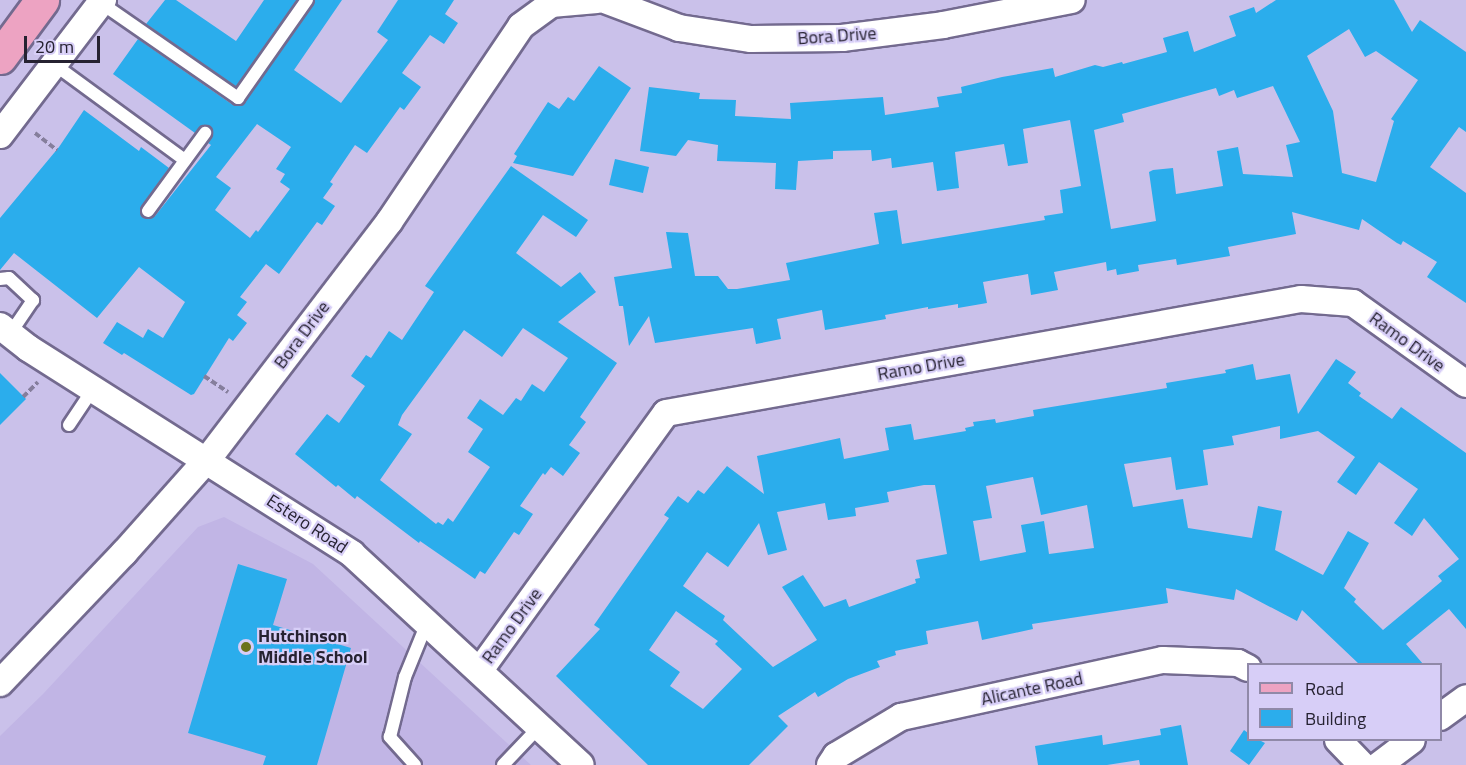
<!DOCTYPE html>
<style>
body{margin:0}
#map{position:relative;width:1466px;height:765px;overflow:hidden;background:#cac1ea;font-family:"Titillium Web",sans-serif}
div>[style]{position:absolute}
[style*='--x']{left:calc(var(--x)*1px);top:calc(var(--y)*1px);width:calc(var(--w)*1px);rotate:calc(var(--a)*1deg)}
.built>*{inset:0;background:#c1b5e5}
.building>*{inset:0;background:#2badec}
.path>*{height:4px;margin-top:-2px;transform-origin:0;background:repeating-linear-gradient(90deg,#857e9c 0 6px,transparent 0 9px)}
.roads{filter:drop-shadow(2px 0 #736a8f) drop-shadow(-2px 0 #736a8f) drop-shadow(0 2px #736a8f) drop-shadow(0 -2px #736a8f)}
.lane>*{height:12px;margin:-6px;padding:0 6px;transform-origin:6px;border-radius:6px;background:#fff}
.street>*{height:26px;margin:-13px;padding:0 13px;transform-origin:13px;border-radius:13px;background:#fff}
.primary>*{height:33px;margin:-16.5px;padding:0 16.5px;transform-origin:16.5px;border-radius:16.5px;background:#eda3c2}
.dots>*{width:16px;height:16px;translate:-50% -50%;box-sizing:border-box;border:3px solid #d7cef7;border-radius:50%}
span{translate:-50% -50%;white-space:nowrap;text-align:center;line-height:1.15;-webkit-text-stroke:4.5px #d7cef7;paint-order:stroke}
.street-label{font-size:18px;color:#262231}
.poi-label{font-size:18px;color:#262231;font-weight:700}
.left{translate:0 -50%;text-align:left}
.legend{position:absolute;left:1247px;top:663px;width:195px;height:78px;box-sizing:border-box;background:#d7cef7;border:2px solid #9089a8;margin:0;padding:8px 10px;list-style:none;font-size:18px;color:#262231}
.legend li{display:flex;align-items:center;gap:12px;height:30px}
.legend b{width:30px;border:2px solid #9089a8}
.scale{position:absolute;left:24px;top:36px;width:76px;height:27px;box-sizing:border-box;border:3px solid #262231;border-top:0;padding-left:8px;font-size:18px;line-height:21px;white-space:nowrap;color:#262231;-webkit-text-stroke:4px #d7cef7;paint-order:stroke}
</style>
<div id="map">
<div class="built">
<i style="clip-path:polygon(224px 517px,313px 564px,531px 765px,0 765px,0 736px,43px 694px,198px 527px)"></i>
</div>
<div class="building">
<i style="clip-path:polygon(165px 0,176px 0,236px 41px,264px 0,297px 0,236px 87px,146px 24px)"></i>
<i style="clip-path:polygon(evenodd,315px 0,342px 0,294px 70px,341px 103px,388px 40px,377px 32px,398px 0,454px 0,445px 14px,458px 23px,444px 44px,430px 35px,402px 73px,421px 87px,404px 110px,400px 107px,367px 153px,355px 145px,330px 182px,333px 184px,323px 198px,335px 206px,322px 225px,317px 222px,279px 274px,266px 264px,240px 297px,247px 302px,237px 315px,247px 323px,233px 341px,229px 338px,194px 394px,191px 395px,124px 353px,122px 355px,103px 343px,117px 322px,143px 338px,148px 329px,163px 338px,185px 302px,139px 267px,97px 318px,14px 253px,0 270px,0 218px,59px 147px,84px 110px,139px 151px,141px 147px,169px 168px,141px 207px,141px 215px,147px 219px,155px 216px,211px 145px,208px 143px,213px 133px,209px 126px,201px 126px,195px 133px,113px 74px,138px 39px,233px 105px,241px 106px,315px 0,257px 124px,291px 147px,276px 169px,285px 174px,280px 182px,290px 189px,258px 232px,256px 230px,250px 238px,215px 210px,231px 188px,216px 177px,257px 124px)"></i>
<i style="clip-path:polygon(evenodd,1276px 0,1394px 0,1412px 32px,1420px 20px,1466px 52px,1466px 132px,1459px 127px,1430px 167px,1466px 193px,1466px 303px,1427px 277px,1437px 262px,1403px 241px,1401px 245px,1397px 243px,1362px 219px,1359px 230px,1292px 212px,1296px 234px,1228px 247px,1230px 256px,1177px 265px,1176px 259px,1138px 265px,1139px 271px,1117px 275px,1116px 269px,1107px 271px,1106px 262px,1054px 272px,1058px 290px,1031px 295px,1028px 274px,983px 282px,987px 303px,958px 308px,958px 304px,928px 309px,928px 307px,885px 315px,886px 319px,825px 330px,822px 310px,777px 319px,781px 339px,756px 344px,753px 328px,655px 343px,649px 316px,629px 346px,623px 306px,619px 306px,614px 277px,672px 268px,666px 232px,688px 233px,695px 276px,718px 276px,728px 289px,737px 289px,790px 280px,786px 263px,879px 244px,874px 213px,897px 210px,902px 244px,1045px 220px,1044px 216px,1063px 213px,1060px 190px,1081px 186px,1070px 120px,1023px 129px,1028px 163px,1008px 166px,1004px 144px,955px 152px,959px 188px,937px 191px,933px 162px,892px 168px,891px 158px,872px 161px,871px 150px,833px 151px,833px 159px,798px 161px,796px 190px,775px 189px,776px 163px,717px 161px,718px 145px,688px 140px,676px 156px,640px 151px,649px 87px,700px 93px,699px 99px,736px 100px,735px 116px,791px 119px,790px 103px,883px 97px,885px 115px,939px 107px,937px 97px,962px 93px,961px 87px,1002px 77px,1053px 68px,1055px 77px,1095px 65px,1103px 67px,1122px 62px,1123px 64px,1167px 52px,1163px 38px,1188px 31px,1194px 52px,1236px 36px,1229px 16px,1254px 7px,1256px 13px,1276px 0,1349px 29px,1365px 57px,1376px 51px,1418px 80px,1391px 119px,1394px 121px,1376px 182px,1342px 173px,1333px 111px,1307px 56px,1349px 29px,1276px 0,1273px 86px,1300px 142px,1286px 145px,1293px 177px,1243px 174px,1238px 147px,1217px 151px,1223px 186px,1176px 194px,1173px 168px,1153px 170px,1149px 172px,1156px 221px,1111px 229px,1094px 130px,1124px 122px,1122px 114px,1216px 88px,1219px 96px,1234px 90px,1237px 98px,1273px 86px)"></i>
<i style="clip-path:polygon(599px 66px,631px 88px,573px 176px,513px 163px,517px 156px,514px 154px,548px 102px,559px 109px,568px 97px,574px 101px)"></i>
<i style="clip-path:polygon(615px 159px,649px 167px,643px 193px,609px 185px)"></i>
<i style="clip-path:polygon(evenodd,511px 166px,588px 220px,576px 237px,543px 215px,516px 253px,561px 287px,580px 272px,596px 292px,558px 322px,617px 363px,580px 417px,586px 422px,569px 445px,580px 453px,563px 476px,551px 467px,545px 475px,543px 473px,520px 506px,533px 514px,519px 535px,514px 532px,485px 574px,480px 571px,475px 579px,420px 541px,419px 543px,357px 496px,355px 499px,338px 485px,336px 487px,295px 454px,327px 414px,339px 423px,365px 386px,351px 376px,366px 355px,371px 358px,389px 331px,402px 340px,434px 292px,425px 286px,511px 166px,523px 328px,568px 358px,544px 392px,532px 384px,521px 401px,516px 398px,503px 415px,480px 399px,467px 418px,483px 429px,468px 452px,490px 467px,453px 522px,448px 518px,443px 525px,438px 522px,436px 524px,380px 480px,412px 434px,398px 425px,402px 415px,464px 330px,502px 357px,523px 328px)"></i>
<i style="clip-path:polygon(evenodd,1336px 359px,1356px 372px,1348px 383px,1361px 393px,1359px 396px,1392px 419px,1401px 407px,1466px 453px,1466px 629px,1449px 609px,1406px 644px,1423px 664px,1359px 664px,1302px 610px,1297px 621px,1236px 589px,1234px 600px,1166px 588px,1168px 603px,1032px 624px,1033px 629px,982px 640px,978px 621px,926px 631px,928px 644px,895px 651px,896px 655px,877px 661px,880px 667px,848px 679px,818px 697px,815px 692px,778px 716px,788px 726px,749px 765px,648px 765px,556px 676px,600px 629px,594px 625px,669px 518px,664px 515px,678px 496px,688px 503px,698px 490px,704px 494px,727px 466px,764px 494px,757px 456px,840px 438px,844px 459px,889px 450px,885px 428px,911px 424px,914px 440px,966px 431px,965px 428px,974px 426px,973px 422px,995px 419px,996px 423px,1034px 416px,1033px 410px,1167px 388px,1166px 383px,1226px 373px,1225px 370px,1253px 364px,1256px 380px,1290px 374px,1298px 414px,1336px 359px,1280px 426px,1280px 439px,1318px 431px,1355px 457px,1337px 482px,1356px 495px,1379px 462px,1418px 489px,1394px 523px,1412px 536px,1424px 518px,1459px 559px,1438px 576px,1442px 581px,1383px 630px,1354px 602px,1356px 599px,1344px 588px,1369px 543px,1348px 531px,1323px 575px,1275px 550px,1282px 511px,1258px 506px,1252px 538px,1188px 528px,1183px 499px,1133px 507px,1124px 464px,1171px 457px,1176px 490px,1208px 485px,1203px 450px,1234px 445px,1232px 436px,1280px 426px,1336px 359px,1033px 477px,1041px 515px,1087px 505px,1094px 548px,1049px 554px,1044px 521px,1021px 525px,1026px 552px,980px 561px,973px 521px,992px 518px,986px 486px,1033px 477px,1336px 359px,924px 485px,935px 485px,947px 554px,916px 560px,920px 578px,915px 579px,916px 583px,849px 607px,846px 599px,824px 607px,803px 575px,782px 587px,817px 640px,773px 667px,723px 620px,725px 616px,683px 586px,707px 552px,728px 567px,759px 523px,768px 555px,787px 550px,777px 512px,825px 503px,828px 520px,856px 516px,855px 508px,889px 502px,887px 492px,924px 485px,1336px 359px,676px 611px,718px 641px,715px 644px,742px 669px,703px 709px,670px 686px,680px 672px,649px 650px,676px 611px)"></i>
<i style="clip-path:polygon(0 373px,26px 399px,0 425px)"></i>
<i style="clip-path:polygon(238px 564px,287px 579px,273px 625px,351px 648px,317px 765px,263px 765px,266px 756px,188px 733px)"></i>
<i style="clip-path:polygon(1181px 725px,1188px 765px,1140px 765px,1139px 760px,1107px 765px,1038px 765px,1035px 746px,1102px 735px,1103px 745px,1161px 735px,1160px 729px)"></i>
<i style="clip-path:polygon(1244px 730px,1248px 733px,1248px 740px,1259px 740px,1265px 743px,1249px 765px,1230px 751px)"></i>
</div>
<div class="path">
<i style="--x:35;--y:133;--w:28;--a:38"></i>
<i style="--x:204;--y:376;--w:29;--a:34"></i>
<i style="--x:23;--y:397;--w:21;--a:-45"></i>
</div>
<div class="roads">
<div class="lane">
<i style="--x:101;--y:3;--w:167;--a:34.7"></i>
<i style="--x:238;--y:98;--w:120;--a:-54.9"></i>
<i style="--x:55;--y:65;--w:161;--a:36.2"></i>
<i style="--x:148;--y:211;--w:97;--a:-53.8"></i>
<i style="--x:0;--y:279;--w:9;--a:-6"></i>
<i style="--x:9;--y:278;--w:33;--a:43"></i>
<i style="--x:33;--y:300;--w:41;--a:124.1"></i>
<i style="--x:69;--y:425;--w:43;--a:-56.3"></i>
<i style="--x:415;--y:765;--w:38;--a:-132"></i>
<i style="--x:390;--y:737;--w:62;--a:-76"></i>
<i style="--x:405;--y:677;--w:58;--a:-67.8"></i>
<i style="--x:503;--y:765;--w:54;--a:-46.5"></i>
</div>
<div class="street">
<i style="--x:605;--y:0;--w:79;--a:20.7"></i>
<i style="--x:679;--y:28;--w:73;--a:8.7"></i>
<i style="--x:751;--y:39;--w:91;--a:-0.6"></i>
<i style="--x:842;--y:38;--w:102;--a:-7.3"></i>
<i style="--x:943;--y:25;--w:131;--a:-11"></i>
<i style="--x:0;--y:135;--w:170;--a:-52.7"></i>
<i style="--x:0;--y:326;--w:36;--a:38"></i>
<i style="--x:28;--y:348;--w:384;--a:32.4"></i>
<i style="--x:352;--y:554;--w:311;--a:42.7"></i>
<i style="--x:480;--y:670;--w:317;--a:-54.1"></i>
<i style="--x:666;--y:413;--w:645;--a:-10.18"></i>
<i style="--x:1301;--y:299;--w:52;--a:4.4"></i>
<i style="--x:1353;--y:303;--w:139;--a:35.6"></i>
<i style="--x:0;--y:683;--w:180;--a:-46.4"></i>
<i style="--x:124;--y:553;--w:125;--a:-48.3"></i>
<i style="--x:207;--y:460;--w:300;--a:-52.6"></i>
<i style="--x:389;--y:222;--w:236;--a:-56"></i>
<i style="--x:521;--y:26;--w:37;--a:-36"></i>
<i style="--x:551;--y:4;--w:46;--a:-5"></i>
<i style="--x:1440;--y:717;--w:32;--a:-36"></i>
<i style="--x:1338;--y:740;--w:35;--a:46"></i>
<i style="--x:830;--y:765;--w:11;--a:-56"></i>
<i style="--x:836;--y:756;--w:76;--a:-31"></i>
<i style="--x:901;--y:717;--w:268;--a:-12.3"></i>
<i style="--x:1163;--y:660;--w:75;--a:2.3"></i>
<i style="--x:1238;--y:663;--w:11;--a:27"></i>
<i style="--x:1379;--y:765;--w:41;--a:-37.1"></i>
</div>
<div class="primary">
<i style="--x:0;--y:57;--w:71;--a:-53.6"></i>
</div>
</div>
<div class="dots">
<i style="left:246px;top:647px;background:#6a731d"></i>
</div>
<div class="street-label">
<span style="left:837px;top:36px;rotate:-4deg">Bora Drive</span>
<span style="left:302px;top:335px;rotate:-53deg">Bora Drive</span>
<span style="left:1407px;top:342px;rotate:36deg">Ramo Drive</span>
<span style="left:921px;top:367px;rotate:-10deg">Ramo Drive</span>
<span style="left:307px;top:524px;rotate:33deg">Estero Road</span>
<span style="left:512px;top:626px;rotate:-54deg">Ramo Drive</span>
<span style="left:1032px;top:689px;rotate:-12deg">Alicante Road</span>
</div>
<div class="poi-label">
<span class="left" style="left:258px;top:647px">Hutchinson<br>Middle School</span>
</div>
<ul class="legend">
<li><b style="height:8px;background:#eda3c2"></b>Road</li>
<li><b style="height:16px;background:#2badec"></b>Building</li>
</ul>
<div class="scale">20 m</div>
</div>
